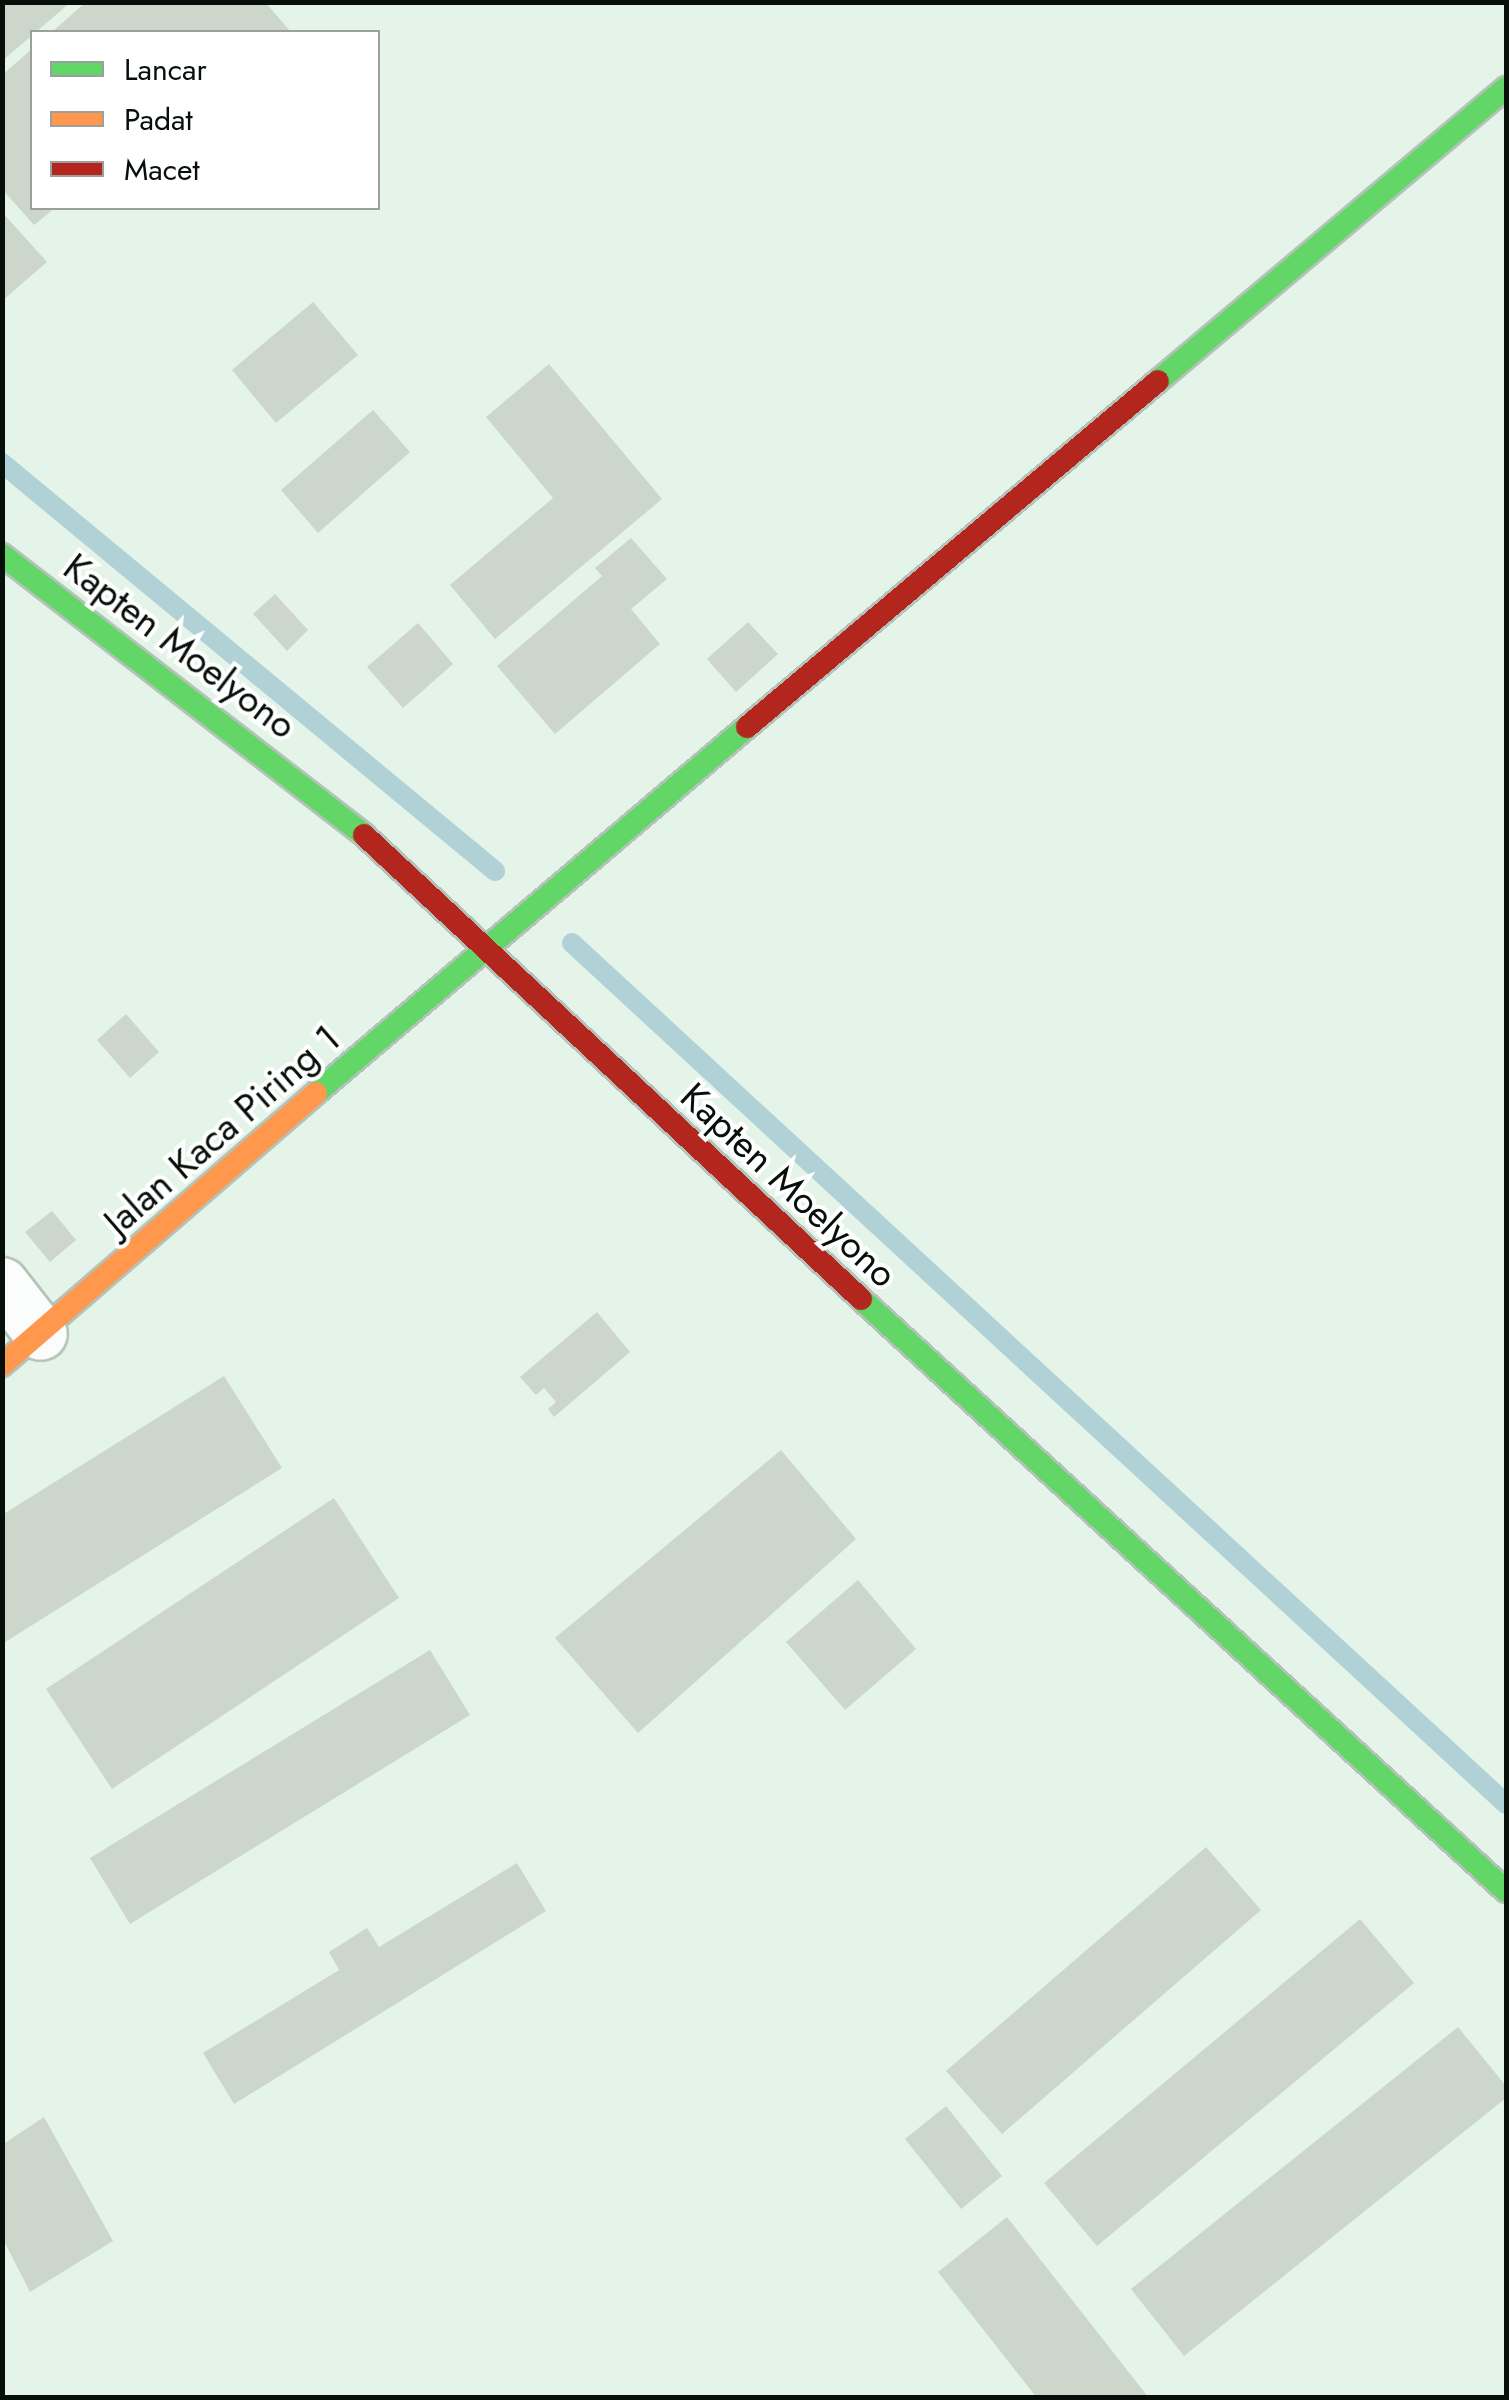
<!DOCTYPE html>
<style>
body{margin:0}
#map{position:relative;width:1509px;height:2400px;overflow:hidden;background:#e4f4e8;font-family:Jost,sans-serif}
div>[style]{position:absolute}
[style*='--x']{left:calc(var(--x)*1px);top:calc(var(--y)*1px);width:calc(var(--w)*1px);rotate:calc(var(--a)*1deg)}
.stream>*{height:20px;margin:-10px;padding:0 10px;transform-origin:10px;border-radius:10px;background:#b0d2d6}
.building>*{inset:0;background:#cdd6cb}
.roads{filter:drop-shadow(2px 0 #b5c2b9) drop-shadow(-2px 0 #b5c2b9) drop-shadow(0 2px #b5c2b9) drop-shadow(0 -2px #b5c2b9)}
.street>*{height:52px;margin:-26px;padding:0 26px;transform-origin:26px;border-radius:26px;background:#fbfdfc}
.fast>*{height:22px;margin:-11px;padding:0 11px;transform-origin:11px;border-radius:11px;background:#63d668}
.slow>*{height:22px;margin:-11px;padding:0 11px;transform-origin:11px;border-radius:11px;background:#ff974d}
.jam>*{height:22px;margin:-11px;padding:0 11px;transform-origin:11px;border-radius:11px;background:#b3261e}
span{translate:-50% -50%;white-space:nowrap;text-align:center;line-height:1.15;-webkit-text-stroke:8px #fff;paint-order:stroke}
.street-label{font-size:38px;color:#060f09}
.frame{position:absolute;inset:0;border:5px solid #060f09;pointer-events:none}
.legend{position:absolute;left:30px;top:30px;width:350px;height:180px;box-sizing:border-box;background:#fff;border:2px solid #9b9f9d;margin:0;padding:12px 18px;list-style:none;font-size:30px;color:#060f09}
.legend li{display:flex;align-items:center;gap:20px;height:50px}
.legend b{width:50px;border:2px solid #9b9f9d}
</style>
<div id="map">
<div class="stream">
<i style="--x:2;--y:463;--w:640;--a:39.61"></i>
<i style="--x:572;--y:943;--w:1270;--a:42.67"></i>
</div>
<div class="building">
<i style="clip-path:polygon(2px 2px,71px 2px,2px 61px)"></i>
<i style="clip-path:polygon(86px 2px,265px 2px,291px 32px,52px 32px)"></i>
<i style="clip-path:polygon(32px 49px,32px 208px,55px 208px,34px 225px,2px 189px,2px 75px)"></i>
<i style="clip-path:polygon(2px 212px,47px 262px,2px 301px)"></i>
<i style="clip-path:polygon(313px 302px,358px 355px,276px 423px,232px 370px)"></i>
<i style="clip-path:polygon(549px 364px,662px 499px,495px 639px,450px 585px,553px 498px,486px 417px)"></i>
<i style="clip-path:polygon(373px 410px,410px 452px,318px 533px,281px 490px)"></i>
<i style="clip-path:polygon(631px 538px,667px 579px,631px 609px,660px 644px,555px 734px,497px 666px,602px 576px,595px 568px)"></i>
<i style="clip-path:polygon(275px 594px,308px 630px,287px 651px,253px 614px)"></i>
<i style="clip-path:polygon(748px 622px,778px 654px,736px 692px,707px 659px)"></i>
<i style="clip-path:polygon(418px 623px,453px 664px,403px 708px,367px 667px)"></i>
<i style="clip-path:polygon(126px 1014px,159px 1052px,130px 1078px,97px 1040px)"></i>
<i style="clip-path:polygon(52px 1211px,76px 1240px,50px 1262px,25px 1232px)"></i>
<i style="clip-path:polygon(597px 1312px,630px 1352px,554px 1417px,548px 1409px,556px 1402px,544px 1388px,536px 1395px,520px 1377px)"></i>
<i style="clip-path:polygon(224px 1376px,282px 1468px,2px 1644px,2px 1515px)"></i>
<i style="clip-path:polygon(781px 1450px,856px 1539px,638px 1733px,555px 1638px)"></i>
<i style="clip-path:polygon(334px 1498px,399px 1598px,112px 1789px,46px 1689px)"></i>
<i style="clip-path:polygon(858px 1580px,916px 1649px,845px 1710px,786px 1642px)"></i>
<i style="clip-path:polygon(430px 1650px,470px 1715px,130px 1924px,90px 1858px)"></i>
<i style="clip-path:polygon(1206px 1847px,1261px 1910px,1002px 2134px,946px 2071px)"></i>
<i style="clip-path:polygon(517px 1863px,546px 1911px,234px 2104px,203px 2053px,339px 1970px,329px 1952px,367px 1928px,379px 1947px)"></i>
<i style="clip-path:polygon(1360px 1919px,1414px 1983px,1097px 2246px,1044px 2183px)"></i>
<i style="clip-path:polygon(1458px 2027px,1506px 2086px,1506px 2098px,1184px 2356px,1131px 2289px)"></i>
<i style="clip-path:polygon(946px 2106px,1002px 2176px,961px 2209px,905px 2139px)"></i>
<i style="clip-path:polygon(44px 2117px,113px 2241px,30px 2292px,2px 2237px,2px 2145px)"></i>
<i style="clip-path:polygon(1007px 2217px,1149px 2398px,1037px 2398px,938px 2272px)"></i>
</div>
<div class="roads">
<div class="street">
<i style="--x:2;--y:1284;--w:63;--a:52"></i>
</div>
<div class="fast">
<i style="--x:1158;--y:381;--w:455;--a:-40.1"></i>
<i style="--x:2;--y:555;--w:458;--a:37.7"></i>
<i style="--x:316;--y:1093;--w:565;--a:-40.34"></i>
<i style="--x:861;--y:1299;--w:875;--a:42.55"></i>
</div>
<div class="slow">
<i style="--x:2;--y:1365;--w:415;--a:-40.9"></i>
</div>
<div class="jam">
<i style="--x:747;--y:727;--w:537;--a:-40.09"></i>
<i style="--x:364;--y:835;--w:680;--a:43.03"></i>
</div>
</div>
<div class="street-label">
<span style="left:180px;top:646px;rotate:37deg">Kapten Moelyono</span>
<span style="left:222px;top:1130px;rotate:-41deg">Jalan Kaca Piring 1</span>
<span style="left:789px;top:1185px;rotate:43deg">Kapten Moelyono</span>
</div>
<div class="frame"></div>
<ul class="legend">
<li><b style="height:12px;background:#63d668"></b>Lancar</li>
<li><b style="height:12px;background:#ff974d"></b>Padat</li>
<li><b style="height:12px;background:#b3261e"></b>Macet</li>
</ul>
</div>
